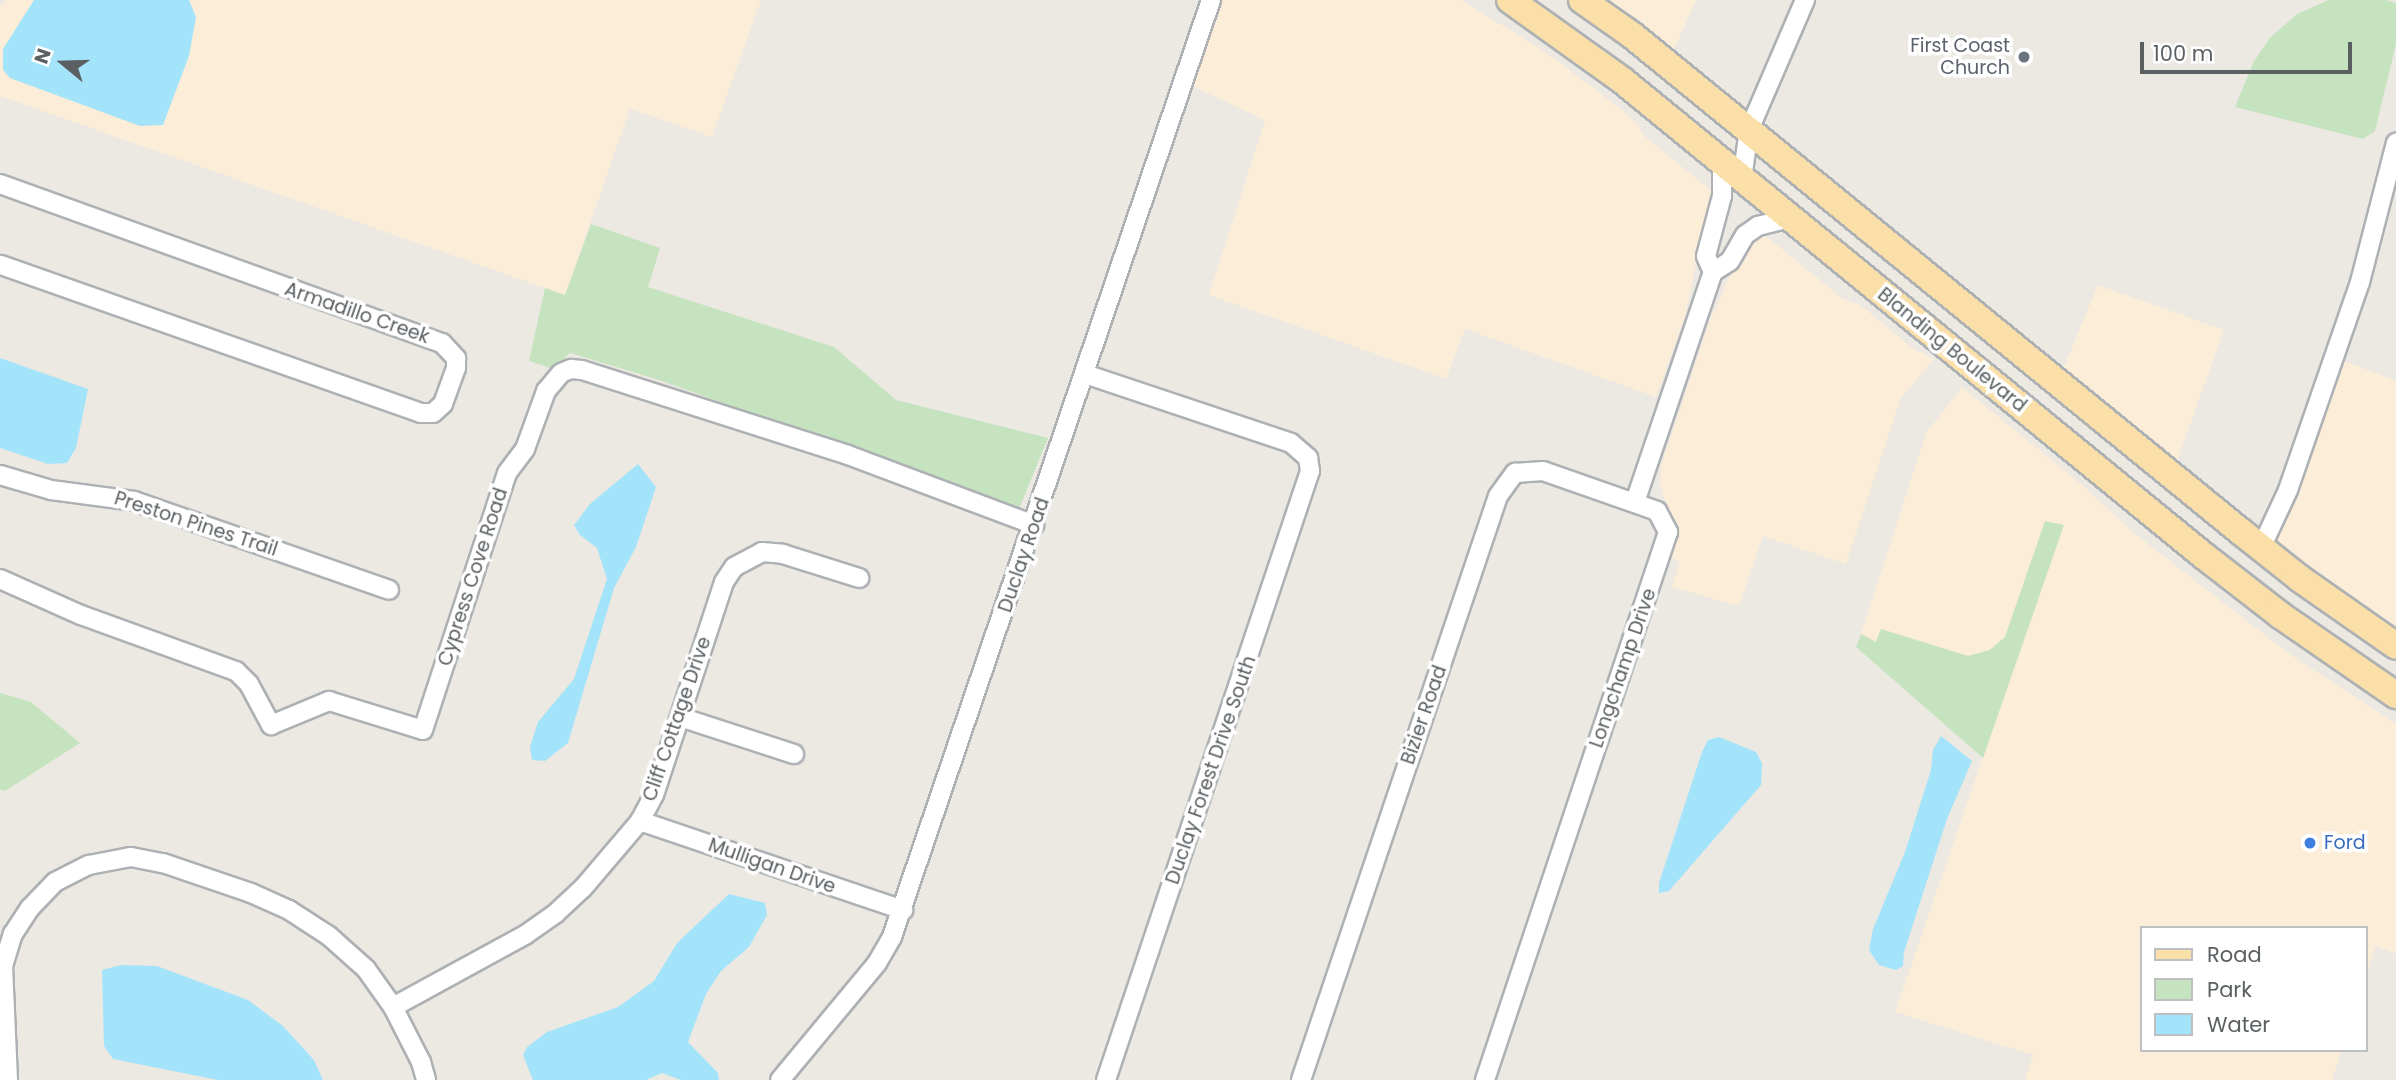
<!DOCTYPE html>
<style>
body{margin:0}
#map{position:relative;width:2396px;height:1080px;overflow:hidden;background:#ece8e2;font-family:Poppins,sans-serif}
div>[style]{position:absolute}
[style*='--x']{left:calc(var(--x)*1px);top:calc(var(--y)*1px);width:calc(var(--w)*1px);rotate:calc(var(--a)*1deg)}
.commercial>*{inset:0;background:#fcedd8}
.green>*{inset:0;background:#c6e3bf}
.water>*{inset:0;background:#a4e4fa}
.roads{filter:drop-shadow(2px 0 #adb1b4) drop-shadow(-2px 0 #adb1b4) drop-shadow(0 2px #adb1b4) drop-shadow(0 -2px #adb1b4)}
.street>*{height:18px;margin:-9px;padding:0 9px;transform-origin:9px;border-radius:9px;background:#fff}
.primary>*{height:26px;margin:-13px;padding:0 13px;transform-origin:13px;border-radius:13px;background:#fadfa9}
.dots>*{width:19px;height:19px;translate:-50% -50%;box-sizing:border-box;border:4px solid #fff;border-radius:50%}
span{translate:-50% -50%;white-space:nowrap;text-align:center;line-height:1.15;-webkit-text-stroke:7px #fff;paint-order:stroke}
.worship-label{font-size:19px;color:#5b616d}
.right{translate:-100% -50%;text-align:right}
.street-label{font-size:19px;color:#5a5f62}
.shop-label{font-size:19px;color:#366cbe}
.left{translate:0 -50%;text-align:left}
.legend{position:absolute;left:2140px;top:926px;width:228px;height:126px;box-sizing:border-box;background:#fff;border:2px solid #bdbfc0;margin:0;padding:9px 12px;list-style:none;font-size:21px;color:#5a5f62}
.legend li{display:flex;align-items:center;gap:14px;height:35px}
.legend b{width:35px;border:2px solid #bdbfc0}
.north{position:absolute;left:28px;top:28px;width:70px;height:70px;-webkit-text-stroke:5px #fff;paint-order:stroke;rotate:289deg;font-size:19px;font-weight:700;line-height:28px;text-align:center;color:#5a5f62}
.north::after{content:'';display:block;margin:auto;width:24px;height:32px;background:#5a5f62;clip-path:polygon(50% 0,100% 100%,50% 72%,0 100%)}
.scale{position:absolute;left:2140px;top:42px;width:212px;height:32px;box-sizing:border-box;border:4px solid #5a5f62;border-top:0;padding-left:9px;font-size:21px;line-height:24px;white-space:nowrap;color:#5a5f62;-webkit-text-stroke:5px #fff;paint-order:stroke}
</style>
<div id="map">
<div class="commercial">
<i style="clip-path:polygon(6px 0,761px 0,712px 137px,630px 109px,565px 295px,0 96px,0 7px)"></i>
<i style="clip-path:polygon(1221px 0,1461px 0,1544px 51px,1620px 108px,1638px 124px,1643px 135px,1712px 191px,1714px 208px,1700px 246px,1685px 316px,1656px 397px,1465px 329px,1446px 379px,1209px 295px,1265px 120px,1190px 85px)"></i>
<i style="clip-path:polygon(1603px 0,1696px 0,1673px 52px)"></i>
<i style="clip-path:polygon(1762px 233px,1842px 298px,1860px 305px,1914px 349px,1934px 359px,1901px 398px,1846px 564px,1763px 536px,1739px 606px,1672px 587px,1680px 562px,1670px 558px,1677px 535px,1660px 485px,1661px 466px,1711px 318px,1742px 249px,1754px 237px)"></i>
<i style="clip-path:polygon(2098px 285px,2224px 330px,2175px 467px,2061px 374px)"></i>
<i style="clip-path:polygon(2339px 359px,2396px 381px,2396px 632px,2270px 544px)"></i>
<i style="clip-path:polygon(1962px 387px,2081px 484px,2134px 533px,2292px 656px,2396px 724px,2396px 954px,2376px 946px,2366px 975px,2366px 928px,2142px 928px,2142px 1050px,2342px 1050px,2332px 1080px,2025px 1080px,2033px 1055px,1895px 1012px,2063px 525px,2045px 522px,2005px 637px,1989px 650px,1968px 656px,1881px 629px,1876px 642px,1861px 634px,1926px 433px)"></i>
</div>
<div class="green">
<i style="clip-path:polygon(2329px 0,2386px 0,2396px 3px,2396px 44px,2375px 131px,2363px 139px,2235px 107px,2254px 61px,2270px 38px,2297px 14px)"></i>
<i style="clip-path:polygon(591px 224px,660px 248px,648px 287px,834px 347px,896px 400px,1048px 438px,1019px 509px,659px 380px,570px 353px,553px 369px,529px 361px,545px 288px,565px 295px)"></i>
<i style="clip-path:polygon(2045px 521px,2064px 525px,1983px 758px,1856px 647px,1861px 634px,1876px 642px,1881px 629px,1968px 656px,1990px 650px,2005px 637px)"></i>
<i style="clip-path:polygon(0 693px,31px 702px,80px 743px,5px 791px,0 789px)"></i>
</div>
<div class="water">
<i style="clip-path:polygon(34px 0,189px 0,196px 17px,189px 56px,163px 125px,140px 126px,10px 78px,3px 70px,3px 49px)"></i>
<i style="clip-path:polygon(0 358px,88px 389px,76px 448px,67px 463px,48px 464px,0 448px)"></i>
<i style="clip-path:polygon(638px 464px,656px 487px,636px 547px,614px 588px,568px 743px,545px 761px,532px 760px,530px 747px,538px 722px,574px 679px,607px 579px,597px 548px,579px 534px,574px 525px,590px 504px)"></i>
<i style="clip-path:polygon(1941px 736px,1972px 761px,1947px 819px,1904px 952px,1903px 966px,1896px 970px,1879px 965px,1869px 950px,1873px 929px,1905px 852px,1931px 770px,1933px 750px)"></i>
<i style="clip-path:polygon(1719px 737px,1756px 752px,1762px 763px,1761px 785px,1669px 891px,1659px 893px,1659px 883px,1702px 752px,1708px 740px)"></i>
<i style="clip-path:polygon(729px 894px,765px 903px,767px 915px,749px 947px,721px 971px,706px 994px,688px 1042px,718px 1073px,719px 1080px,681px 1080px,662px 1073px,646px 1080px,533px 1080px,523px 1055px,527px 1047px,547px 1032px,618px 1007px,654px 981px,677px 943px)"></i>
<i style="clip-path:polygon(121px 965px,157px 966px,248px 1000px,283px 1026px,314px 1060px,323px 1080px,218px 1080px,113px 1059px,104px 1046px,102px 970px)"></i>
</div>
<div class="roads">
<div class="street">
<i style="--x:1742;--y:179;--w:49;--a:-81.9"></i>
<i style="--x:1749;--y:130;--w:142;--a:-66.7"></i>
<i style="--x:0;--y:184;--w:470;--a:19.8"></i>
<i style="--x:442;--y:343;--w:21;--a:47"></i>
<i style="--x:456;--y:358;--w:10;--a:90"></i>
<i style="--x:456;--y:368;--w:38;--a:110"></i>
<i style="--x:443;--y:404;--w:13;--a:138"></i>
<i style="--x:433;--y:413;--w:12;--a:180"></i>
<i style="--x:421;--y:413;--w:446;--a:-160.6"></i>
<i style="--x:1713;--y:272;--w:17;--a:-114"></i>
<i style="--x:1706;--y:256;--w:62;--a:-75.1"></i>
<i style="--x:1722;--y:196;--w:34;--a:-90"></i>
<i style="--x:1085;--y:374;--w:217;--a:18.5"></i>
<i style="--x:1291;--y:443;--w:23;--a:41"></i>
<i style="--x:1308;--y:458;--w:13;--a:81"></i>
<i style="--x:1310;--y:471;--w:642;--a:108.52"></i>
<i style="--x:0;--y:475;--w:53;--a:16.4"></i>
<i style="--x:51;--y:490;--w:84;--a:7.5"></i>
<i style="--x:134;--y:501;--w:270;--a:19.2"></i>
<i style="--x:1635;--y:502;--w:243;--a:-71.3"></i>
<i style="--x:1713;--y:272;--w:20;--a:-33"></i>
<i style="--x:1730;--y:261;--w:30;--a:-60"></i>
<i style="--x:1745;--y:235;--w:16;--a:-35"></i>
<i style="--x:1758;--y:226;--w:34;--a:-14"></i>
<i style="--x:2261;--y:548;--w:64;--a:-65"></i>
<i style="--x:2288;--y:490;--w:220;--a:-70.9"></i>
<i style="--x:2360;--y:282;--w:144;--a:-75.5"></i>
<i style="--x:0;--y:579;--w:89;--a:24"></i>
<i style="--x:81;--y:615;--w:165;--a:19.9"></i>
<i style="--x:236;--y:671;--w:18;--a:45"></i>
<i style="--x:249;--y:684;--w:47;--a:61.8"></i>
<i style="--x:271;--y:725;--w:63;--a:-22.5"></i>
<i style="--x:329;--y:701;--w:98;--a:17.1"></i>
<i style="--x:423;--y:730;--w:270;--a:-71.9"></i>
<i style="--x:507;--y:473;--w:30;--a:-53"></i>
<i style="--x:525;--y:449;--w:62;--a:-70.1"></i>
<i style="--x:546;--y:391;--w:23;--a:-50"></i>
<i style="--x:561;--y:373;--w:11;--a:-22"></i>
<i style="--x:571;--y:369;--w:11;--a:5"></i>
<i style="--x:582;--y:370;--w:279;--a:17.7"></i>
<i style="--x:848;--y:455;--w:199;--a:20.6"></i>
<i style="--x:680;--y:717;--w:120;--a:18"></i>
<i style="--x:640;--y:821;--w:278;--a:18.7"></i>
<i style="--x:393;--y:1007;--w:150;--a:-28.6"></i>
<i style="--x:525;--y:935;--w:38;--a:-35"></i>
<i style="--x:556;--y:913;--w:37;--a:-43"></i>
<i style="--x:583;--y:888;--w:88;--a:-49.6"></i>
<i style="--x:640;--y:821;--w:30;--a:-62"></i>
<i style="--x:654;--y:795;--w:224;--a:-71.8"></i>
<i style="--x:724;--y:582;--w:18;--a:-56"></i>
<i style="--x:734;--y:567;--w:32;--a:-28"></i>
<i style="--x:762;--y:552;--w:21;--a:5"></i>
<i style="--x:783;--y:554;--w:80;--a:17.5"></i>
<i style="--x:8;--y:1080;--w:114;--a:-92.5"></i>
<i style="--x:3;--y:966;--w:34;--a:-73"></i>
<i style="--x:13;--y:934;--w:31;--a:-57"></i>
<i style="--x:30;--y:908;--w:36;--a:-46"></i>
<i style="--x:55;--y:882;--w:38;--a:-27"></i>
<i style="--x:89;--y:865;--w:43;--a:-10.8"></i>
<i style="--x:131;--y:857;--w:33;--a:11"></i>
<i style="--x:163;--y:863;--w:93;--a:18.8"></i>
<i style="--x:251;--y:893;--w:42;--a:24.1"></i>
<i style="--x:289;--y:910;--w:48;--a:33"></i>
<i style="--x:329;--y:936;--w:50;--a:41.7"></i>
<i style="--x:366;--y:969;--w:47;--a:54.6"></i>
<i style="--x:393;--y:1007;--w:62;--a:63"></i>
<i style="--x:421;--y:1062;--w:19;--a:74"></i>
<i style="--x:780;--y:1080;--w:152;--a:-50.3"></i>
<i style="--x:877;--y:963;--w:30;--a:-60"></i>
<i style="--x:892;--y:937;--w:990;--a:-71.2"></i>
<i style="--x:1301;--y:1080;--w:616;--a:-71.36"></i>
<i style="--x:1498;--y:496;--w:29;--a:-54"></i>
<i style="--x:1515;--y:473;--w:28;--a:-4"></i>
<i style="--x:1543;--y:471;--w:121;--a:19.3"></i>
<i style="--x:1657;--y:511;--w:24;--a:62"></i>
<i style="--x:1668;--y:532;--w:578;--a:108.47"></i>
</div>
<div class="primary">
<i style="--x:1510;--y:0;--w:139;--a:35.6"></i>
<i style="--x:1623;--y:81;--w:750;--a:39.27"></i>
<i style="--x:2204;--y:556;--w:96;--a:37.8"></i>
<i style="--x:2280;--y:615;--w:141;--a:34.6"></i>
<i style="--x:1582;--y:0;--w:62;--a:35.2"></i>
<i style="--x:1633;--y:36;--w:783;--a:39.2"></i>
<i style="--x:2240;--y:531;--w:75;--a:38.5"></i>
<i style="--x:2299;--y:578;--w:118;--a:35"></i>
</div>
</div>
<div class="dots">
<i style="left:2024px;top:57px;background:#6b7280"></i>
<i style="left:2310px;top:843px;background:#3f7fe0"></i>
</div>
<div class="worship-label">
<span class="right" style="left:2010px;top:57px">First Coast<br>Church</span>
</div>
<div class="street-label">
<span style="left:357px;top:313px;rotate:19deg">Armadillo Creek</span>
<span style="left:1952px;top:350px;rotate:39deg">Blanding Boulevard</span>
<span style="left:196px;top:524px;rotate:18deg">Preston Pines Trail</span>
<span style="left:1024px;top:555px;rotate:-71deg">Duclay Road</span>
<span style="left:473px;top:577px;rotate:-72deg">Cypress Cove Road</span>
<span style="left:1623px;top:668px;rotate:-71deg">Longchamp Drive</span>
<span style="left:1424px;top:715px;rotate:-71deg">Bizier Road</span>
<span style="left:677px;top:719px;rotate:-71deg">Cliff Cottage Drive</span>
<span style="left:1211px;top:770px;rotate:-71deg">Duclay Forest Drive South</span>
<span style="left:772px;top:866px;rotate:19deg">Mulligan Drive</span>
</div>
<div class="shop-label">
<span class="left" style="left:2324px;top:843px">Ford</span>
</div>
<ul class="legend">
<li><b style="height:9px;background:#fadfa9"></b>Road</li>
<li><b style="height:19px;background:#c6e3bf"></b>Park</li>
<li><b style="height:19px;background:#a4e4fa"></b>Water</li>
</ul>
<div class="north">N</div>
<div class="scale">100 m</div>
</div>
